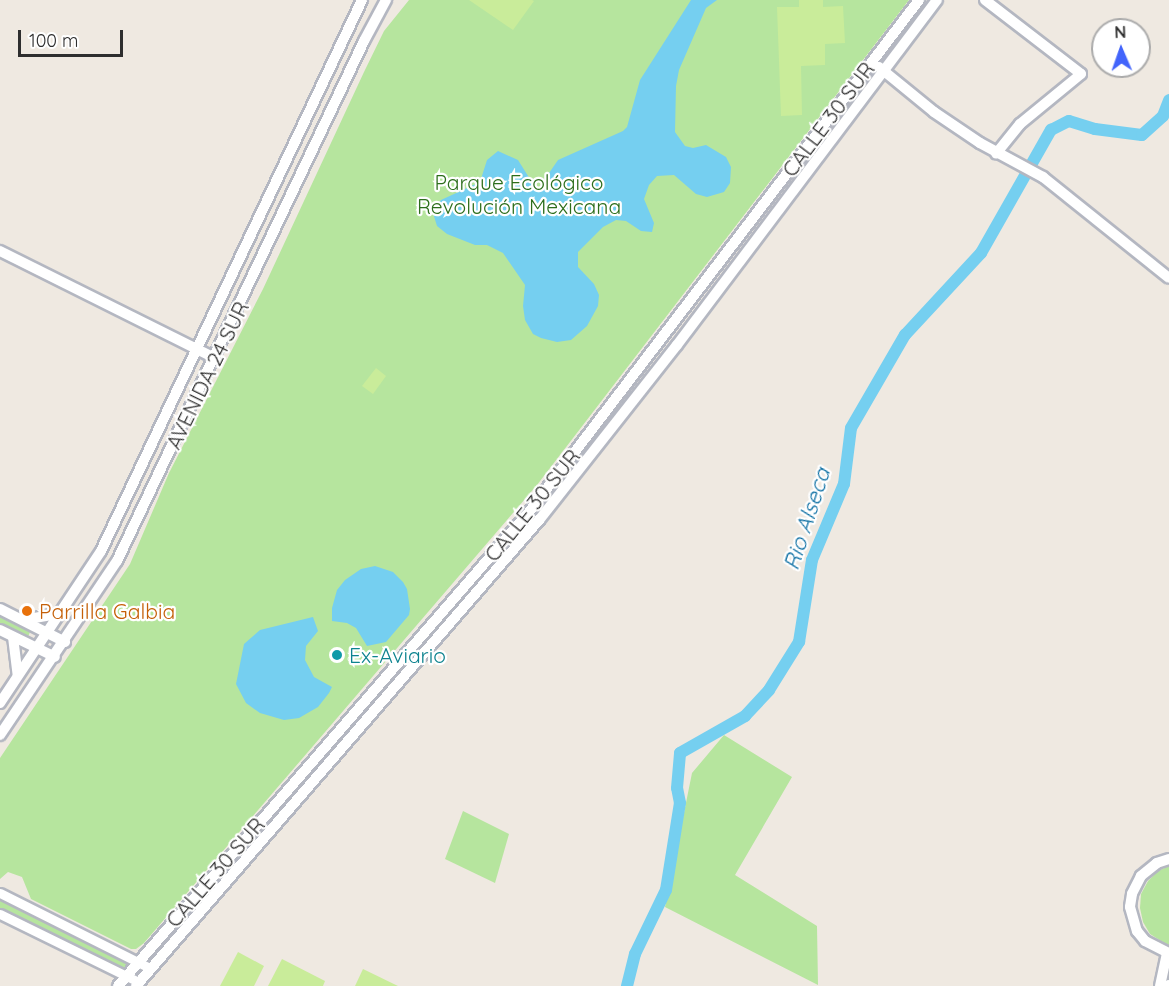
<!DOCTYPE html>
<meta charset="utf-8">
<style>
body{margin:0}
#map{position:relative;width:1169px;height:986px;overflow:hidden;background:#efe9e1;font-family:Quicksand,sans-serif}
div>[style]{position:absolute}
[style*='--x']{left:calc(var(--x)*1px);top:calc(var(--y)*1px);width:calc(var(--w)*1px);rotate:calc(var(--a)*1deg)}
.green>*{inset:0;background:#b6e59e}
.pitch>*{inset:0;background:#c9ec9a}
.water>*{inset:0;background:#75cff0}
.river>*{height:12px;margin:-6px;padding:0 6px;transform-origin:6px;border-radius:6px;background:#75cff0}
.roads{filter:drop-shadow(2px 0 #b4b7c1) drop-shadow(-2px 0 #b4b7c1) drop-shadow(0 2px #b4b7c1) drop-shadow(0 -2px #b4b7c1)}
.tertiary>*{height:9px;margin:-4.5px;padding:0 4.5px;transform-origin:4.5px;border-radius:4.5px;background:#fff}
.secondary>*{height:10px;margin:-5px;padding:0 5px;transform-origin:5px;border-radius:5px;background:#fff}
.dots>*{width:16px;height:16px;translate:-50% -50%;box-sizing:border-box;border:3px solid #fff;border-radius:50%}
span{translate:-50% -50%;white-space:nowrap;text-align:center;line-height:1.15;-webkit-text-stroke:4.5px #fff;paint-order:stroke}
.street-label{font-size:21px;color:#2e2e2e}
.park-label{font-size:21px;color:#2c6e1b}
.food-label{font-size:21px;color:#c56008}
.left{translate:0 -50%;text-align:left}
.culture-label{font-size:21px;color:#0d838f}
.water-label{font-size:22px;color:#0d6fa3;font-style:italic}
.north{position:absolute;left:1091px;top:18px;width:60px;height:60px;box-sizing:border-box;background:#fff;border:2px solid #ababab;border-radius:50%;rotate:358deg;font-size:16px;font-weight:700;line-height:24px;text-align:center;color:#2e2e2e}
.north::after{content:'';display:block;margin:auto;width:21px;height:27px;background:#4264fb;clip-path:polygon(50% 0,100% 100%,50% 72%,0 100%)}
.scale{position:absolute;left:18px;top:30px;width:105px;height:27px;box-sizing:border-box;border:3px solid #2e2e2e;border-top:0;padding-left:8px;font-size:18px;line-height:21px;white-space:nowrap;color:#2e2e2e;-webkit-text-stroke:4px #fff;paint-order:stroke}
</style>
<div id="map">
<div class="green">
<i style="clip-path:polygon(409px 0,909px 0,537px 485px,144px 943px,136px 949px,131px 949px,31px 899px,22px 877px,8px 872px,0 879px,0 758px,130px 564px,169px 473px,263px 289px,364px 72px,384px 31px)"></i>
<i style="clip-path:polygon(0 615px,31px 630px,26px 641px,0 628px)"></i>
<i style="clip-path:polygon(724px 735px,792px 777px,735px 875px,817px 926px,818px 985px,665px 907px,692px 773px)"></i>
<i style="clip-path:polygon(463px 811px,509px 834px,495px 883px,445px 859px)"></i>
<i style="clip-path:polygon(1169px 866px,1169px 946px,1150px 934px,1143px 922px,1140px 908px,1141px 894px,1148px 881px,1158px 871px)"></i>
<i style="clip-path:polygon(0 896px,131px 964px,128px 971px,0 908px)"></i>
</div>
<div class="pitch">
<i style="clip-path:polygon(469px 0,532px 0,534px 1px,513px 30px)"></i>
<i style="clip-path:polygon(799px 0,823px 0,823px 7px,843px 6px,845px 43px,825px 44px,825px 65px,801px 66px,802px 115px,781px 116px,777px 7px,799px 7px)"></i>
<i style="clip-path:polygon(376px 368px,386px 376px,373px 394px,362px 386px)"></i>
<i style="clip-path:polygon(238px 952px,264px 966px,254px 986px,220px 986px)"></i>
<i style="clip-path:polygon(282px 959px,325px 981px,323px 986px,268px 986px)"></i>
<i style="clip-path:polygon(363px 969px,398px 986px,355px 986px)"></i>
</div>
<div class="water">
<i style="clip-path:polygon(691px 0,717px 0,706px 8px,679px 70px,676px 86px,675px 132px,685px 146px,693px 148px,706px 145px,726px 157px,731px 167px,730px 183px,724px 192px,707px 197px,696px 194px,674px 175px,657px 176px,649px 185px,644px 199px,654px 223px,652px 232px,641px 231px,626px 221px,616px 220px,603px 227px,578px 252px,578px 267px,594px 284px,599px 295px,598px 306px,587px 326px,571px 340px,557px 342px,541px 338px,533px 334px,525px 320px,523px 306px,525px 285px,503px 253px,487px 245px,475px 245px,447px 234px,437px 226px,432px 210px,441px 200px,480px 182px,487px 160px,498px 151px,518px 160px,535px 187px,543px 190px,548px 186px,547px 176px,558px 160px,623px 131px,627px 127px,640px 80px)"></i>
<i style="clip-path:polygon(375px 566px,393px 572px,403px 582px,407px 589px,410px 609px,409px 615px,386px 642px,367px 646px,356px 628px,347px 623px,332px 621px,332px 608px,337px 590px,345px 580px,361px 569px)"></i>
<i style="clip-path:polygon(313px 617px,318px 631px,306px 646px,305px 660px,314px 677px,332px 687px,329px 693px,318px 707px,299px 718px,284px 720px,260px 713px,246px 703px,236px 684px,244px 644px,260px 630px)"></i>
</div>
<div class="river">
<i style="--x:627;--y:986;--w:33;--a:-76"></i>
<i style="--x:635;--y:954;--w:71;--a:-64.2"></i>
<i style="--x:666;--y:890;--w:88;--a:-80.9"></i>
<i style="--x:680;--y:803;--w:15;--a:-101"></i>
<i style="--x:677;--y:788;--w:35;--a:-85"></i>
<i style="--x:680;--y:753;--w:75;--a:-29.6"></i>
<i style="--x:745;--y:716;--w:35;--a:-47"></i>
<i style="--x:769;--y:690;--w:57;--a:-58"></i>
<i style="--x:799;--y:642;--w:83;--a:-81"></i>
<i style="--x:812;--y:560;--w:82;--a:-67.2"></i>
<i style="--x:844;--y:484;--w:56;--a:-82.9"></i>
<i style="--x:851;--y:428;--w:108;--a:-59.9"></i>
<i style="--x:905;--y:335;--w:112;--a:-47.2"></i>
<i style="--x:981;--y:253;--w:142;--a:-60.4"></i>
<i style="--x:1051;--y:130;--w:20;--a:-27"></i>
<i style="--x:1069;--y:121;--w:27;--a:17"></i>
<i style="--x:1095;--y:129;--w:47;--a:7.3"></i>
<i style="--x:1142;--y:135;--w:28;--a:-42"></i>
<i style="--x:1163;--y:116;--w:17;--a:-69"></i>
</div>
<div class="roads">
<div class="tertiary">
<i style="--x:0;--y:893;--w:168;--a:26.6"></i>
<i style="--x:0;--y:914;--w:155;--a:26.1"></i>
</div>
<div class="secondary">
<i style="--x:985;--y:0;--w:121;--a:37.6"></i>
<i style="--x:1081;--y:74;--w:79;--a:140.7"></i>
<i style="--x:1020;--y:124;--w:38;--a:129"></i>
<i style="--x:879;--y:67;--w:71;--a:39.3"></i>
<i style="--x:934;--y:112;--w:55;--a:34"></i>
<i style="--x:980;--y:143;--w:72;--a:28.4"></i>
<i style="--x:1043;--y:177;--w:161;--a:38.7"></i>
<i style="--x:0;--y:251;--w:240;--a:26.5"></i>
<i style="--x:0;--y:609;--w:73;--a:26.9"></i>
<i style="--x:23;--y:620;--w:39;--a:-10"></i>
<i style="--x:0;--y:630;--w:61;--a:26.1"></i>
<i style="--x:13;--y:637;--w:38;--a:83"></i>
<i style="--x:0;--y:703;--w:182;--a:-56.4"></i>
<i style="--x:101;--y:551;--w:610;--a:-64.65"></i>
<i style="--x:0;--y:735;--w:210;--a:-56.1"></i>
<i style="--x:117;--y:561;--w:576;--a:-64.59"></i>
<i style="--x:364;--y:41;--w:47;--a:-61.8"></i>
<i style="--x:1169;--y:859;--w:13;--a:162"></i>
<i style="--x:1157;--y:863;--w:21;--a:141"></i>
<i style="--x:1141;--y:876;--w:20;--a:117"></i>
<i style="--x:1132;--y:894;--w:13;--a:99"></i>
<i style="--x:1130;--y:907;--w:25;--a:74"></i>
<i style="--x:1137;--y:931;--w:13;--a:51"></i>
<i style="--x:1145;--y:941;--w:27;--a:27"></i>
<i style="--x:118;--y:986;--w:627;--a:-49.07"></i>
<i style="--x:529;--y:512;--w:644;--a:-52.7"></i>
<i style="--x:136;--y:986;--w:617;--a:-49.14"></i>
<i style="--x:540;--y:519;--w:221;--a:-51.8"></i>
<i style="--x:677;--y:345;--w:432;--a:-53"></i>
<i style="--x:1160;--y:986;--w:34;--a:-78"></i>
<i style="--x:1169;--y:986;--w:1;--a:-90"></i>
</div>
</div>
<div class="dots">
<i style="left:27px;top:611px;background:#e8710a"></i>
<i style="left:337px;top:655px;background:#0f9aa8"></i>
</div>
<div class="street-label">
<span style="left:828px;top:119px;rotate:-53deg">CALLE 30 SUR</span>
<span style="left:207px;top:375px;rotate:-64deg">AVENIDA 24 SUR</span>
<span style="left:532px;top:505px;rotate:-51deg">CALLE 30 SUR</span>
<span style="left:215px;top:872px;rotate:-49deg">CALLE 30 SUR</span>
</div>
<div class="park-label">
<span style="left:519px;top:194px">Parque Ecológico<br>Revolución Mexicana</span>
</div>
<div class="food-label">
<span class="left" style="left:39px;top:611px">Parrilla Galbia</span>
</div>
<div class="culture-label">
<span class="left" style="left:349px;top:655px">Ex-Aviario</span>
</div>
<div class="water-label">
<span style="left:807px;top:519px;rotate:-72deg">Rio Alseca</span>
</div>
<div class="north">N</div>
<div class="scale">100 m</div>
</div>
